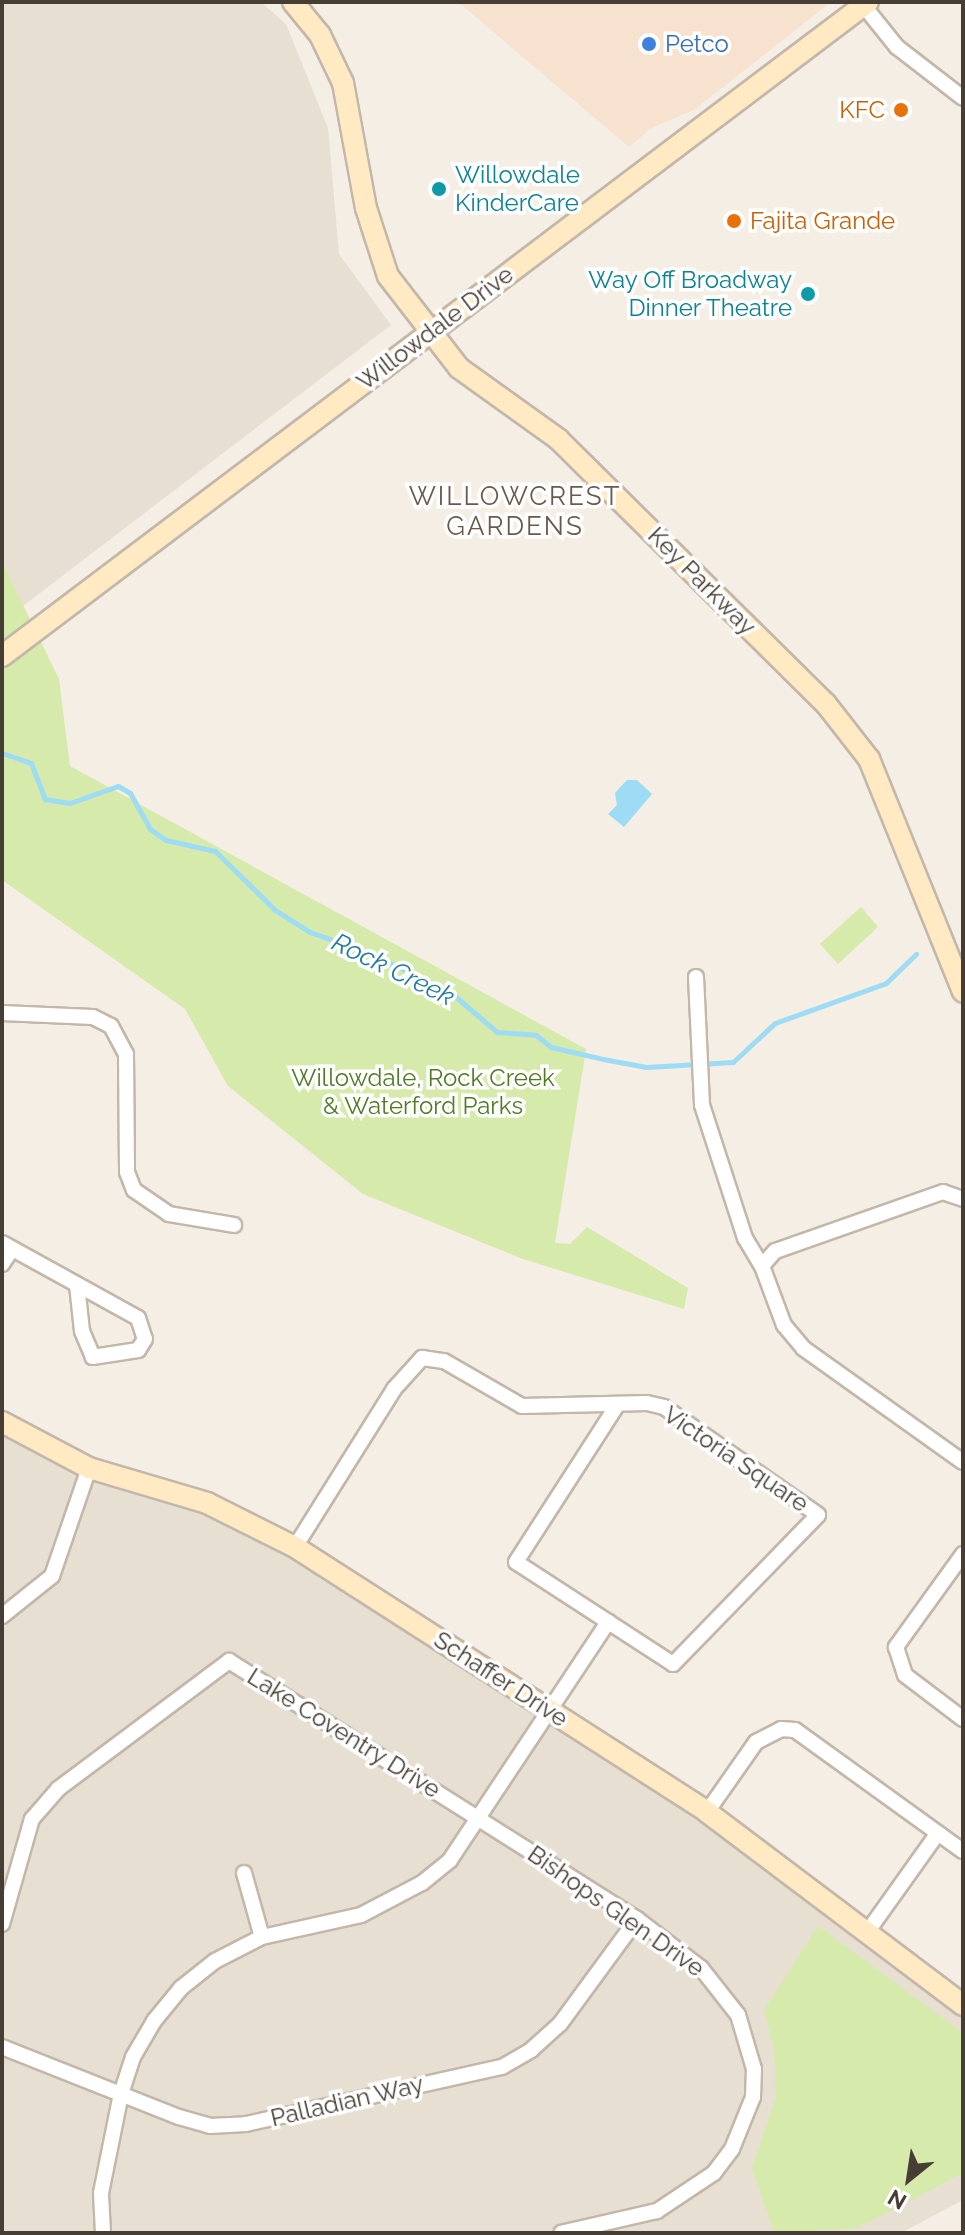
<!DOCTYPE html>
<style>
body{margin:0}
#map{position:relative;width:965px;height:2235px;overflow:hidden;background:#f4eee5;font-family:Raleway,sans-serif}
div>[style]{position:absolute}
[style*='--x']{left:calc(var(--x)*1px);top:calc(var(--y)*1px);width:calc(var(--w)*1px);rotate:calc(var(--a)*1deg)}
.residential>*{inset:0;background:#e8dfd3}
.commercial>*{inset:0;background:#f7e1cf}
.green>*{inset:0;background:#d5eaab}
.water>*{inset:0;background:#9edbf4}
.stream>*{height:5px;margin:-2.5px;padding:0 2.5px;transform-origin:2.5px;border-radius:2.5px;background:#9edbf4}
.roads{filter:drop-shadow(2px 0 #c3b7aa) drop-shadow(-2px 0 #c3b7aa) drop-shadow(0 2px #c3b7aa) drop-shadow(0 -2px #c3b7aa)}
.street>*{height:14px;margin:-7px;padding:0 7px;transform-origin:7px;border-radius:7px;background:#fff}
.secondary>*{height:20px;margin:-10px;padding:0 10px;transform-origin:10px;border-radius:10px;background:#ffeac4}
.dots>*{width:22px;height:22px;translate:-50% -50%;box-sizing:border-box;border:4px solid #fff;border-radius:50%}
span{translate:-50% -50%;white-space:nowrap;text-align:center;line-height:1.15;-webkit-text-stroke:7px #fff;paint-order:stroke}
.shop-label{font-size:24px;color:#366cbe}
.left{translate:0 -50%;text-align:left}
.food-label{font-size:24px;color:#c56008}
.right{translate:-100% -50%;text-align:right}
.culture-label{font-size:24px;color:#0d838f}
.street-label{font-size:24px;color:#463d34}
.park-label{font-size:24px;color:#4f7b24}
.neighbourhood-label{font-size:26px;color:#6a5a4b;letter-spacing:2px}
.water-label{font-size:26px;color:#257a9f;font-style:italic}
.frame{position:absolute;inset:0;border:4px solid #463d34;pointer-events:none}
.north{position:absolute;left:869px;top:2139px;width:80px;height:80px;-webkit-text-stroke:6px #fff;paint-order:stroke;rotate:210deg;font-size:22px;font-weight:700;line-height:32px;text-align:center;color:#463d34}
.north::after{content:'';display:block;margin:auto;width:28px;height:36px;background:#463d34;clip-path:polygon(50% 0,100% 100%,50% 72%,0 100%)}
</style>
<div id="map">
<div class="residential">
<i style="clip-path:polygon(2px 2px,261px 2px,286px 24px,328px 128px,339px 254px,391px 325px,2px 622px)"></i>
<i style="clip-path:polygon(2px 1422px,89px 1468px,207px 1503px,550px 1710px,963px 2005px,963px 2200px,901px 2233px,2px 2233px)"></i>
</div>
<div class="commercial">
<i style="clip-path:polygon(458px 2px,831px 2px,694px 110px,651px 128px,629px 147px)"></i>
</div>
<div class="green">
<i style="clip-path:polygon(2px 562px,59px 679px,70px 766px,586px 1049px,555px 1243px,570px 1244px,587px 1227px,688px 1288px,684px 1309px,523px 1259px,363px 1194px,228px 1086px,185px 1009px,2px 880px)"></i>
<i style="clip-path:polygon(861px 907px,878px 927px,838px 964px,820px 944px)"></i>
<i style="clip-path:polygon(818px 1926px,963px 2033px,963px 2173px,857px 2228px,774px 2233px,752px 2168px,776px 2096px,774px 2049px,764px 2010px)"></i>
</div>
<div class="water">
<i style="clip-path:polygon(627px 780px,637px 780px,652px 794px,624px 827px,608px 814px,617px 805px,615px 793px)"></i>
</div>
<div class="stream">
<i style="--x:2;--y:753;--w:31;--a:19"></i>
<i style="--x:31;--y:763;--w:39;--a:69"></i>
<i style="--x:45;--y:799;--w:25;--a:9"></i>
<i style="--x:70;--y:803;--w:51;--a:-19.5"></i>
<i style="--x:118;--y:786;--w:14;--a:30"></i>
<i style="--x:130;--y:793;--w:41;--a:60.9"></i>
<i style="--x:150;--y:829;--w:19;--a:35"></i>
<i style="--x:166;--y:840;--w:50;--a:12.7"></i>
<i style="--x:215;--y:851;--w:84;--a:44.5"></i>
<i style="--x:275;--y:910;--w:41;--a:32.2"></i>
<i style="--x:310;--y:932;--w:63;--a:19.6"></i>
<i style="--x:369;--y:953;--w:90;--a:25.7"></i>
<i style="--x:450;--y:992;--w:62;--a:40.4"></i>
<i style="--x:497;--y:1032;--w:39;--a:4"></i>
<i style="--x:536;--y:1035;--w:19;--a:39"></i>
<i style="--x:551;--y:1047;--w:53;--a:13"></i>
<i style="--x:603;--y:1059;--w:44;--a:10.5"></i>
<i style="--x:646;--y:1067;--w:87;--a:-3.3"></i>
<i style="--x:733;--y:1062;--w:57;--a:-42.9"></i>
<i style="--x:775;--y:1023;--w:118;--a:-19.8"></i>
<i style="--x:886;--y:983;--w:42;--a:-44"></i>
</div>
<div class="roads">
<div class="street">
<i style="--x:864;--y:6;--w:53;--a:51.2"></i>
<i style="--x:897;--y:47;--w:83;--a:37.7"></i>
<i style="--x:696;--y:977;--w:128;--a:87.3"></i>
<i style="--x:702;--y:1105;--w:140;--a:72.1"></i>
<i style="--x:745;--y:1238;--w:33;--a:59"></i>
<i style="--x:2;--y:1013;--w:91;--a:2.5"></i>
<i style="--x:93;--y:1017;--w:20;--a:27"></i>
<i style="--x:111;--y:1026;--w:32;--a:62"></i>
<i style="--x:126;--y:1054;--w:118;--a:89.5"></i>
<i style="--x:127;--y:1172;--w:19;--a:69"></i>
<i style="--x:134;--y:1190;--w:42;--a:34.4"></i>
<i style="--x:169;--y:1214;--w:66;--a:9.6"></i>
<i style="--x:963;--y:1199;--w:21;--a:-161"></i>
<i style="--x:943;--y:1192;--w:178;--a:160.6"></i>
<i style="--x:775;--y:1251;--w:20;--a:131"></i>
<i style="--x:762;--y:1266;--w:63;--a:69.6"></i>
<i style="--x:784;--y:1325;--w:30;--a:50"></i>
<i style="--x:803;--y:1348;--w:196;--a:35.5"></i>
<i style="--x:2;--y:1243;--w:155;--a:28.9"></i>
<i style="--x:138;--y:1318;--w:22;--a:72"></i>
<i style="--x:145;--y:1339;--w:13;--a:122"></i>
<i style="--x:138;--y:1350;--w:46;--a:171.2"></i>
<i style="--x:93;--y:1357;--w:28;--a:-113"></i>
<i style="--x:82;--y:1331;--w:46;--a:-96.2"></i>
<i style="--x:2;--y:1264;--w:18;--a:-56"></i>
<i style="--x:295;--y:1547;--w:186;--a:-57.9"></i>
<i style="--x:394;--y:1389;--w:42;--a:-47.9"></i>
<i style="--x:422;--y:1358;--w:22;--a:8"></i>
<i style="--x:444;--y:1361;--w:90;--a:30"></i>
<i style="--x:522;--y:1406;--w:125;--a:-1.4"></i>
<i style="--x:647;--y:1403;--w:17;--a:13"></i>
<i style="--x:664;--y:1407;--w:188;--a:35"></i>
<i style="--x:818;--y:1515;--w:208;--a:134.2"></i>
<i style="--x:673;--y:1664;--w:187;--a:-147"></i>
<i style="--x:516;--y:1562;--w:188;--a:-57.2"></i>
<i style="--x:963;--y:1554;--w:115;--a:125.8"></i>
<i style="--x:896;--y:1647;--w:29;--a:72"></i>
<i style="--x:905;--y:1675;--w:73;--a:37.2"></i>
<i style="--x:2;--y:1616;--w:64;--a:-38.7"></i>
<i style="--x:52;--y:1576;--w:114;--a:-71.1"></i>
<i style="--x:707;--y:1812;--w:85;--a:-55"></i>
<i style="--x:756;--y:1742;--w:28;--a:-27"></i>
<i style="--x:781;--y:1729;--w:14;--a:4"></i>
<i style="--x:795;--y:1730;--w:207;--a:35.8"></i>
<i style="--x:244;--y:1873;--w:66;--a:74.3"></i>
<i style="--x:2;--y:1924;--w:109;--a:-74.1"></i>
<i style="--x:32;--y:1819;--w:40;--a:-49"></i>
<i style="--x:58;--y:1789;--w:214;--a:-36.8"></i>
<i style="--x:229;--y:1661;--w:483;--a:32.3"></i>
<i style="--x:637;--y:1919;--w:81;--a:37.4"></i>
<i style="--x:701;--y:1968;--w:60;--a:51.8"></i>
<i style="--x:738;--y:2015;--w:56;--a:73.5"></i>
<i style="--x:754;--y:2069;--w:28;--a:92"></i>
<i style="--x:753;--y:2097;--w:56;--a:112"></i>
<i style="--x:732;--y:2149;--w:30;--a:127"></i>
<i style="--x:714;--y:2173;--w:69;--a:146.3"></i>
<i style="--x:657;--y:2211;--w:98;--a:167.1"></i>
<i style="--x:868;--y:1931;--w:120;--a:-54.5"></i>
<i style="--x:2;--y:2047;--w:190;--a:21.6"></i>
<i style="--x:179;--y:2117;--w:32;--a:16"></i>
<i style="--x:210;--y:2126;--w:36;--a:-3"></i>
<i style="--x:246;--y:2124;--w:262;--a:-12.6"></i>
<i style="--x:502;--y:2067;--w:34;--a:-30"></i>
<i style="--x:531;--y:2050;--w:39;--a:-42"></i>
<i style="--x:560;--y:2024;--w:130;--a:-53.7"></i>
<i style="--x:103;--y:2233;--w:40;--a:-92.9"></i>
<i style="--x:101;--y:2193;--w:101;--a:-78.6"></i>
<i style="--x:121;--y:2094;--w:39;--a:-72"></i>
<i style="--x:133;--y:2057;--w:42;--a:-59.7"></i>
<i style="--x:154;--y:2021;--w:43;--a:-50.7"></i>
<i style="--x:181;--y:1988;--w:43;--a:-38.5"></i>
<i style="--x:215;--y:1961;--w:53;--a:-27.1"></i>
<i style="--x:262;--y:1937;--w:101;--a:-12.5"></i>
<i style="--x:361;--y:1915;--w:69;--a:-27.7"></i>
<i style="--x:422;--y:1883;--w:36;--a:-39"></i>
<i style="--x:450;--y:1860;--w:286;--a:-56.4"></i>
</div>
<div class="secondary">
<i style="--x:293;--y:2;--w:43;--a:50.7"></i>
<i style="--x:320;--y:35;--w:53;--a:64.4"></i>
<i style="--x:343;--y:83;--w:127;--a:79.6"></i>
<i style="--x:366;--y:208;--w:71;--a:72.1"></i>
<i style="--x:388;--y:276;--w:116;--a:52.3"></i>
<i style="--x:459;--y:368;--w:122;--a:35.6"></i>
<i style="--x:558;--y:439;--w:377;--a:44.7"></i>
<i style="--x:826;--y:704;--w:70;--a:52"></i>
<i style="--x:869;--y:759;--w:251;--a:68"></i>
<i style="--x:2;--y:656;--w:1085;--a:-37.06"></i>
<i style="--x:2;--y:1422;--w:98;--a:27.9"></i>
<i style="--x:89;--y:1468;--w:123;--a:16.5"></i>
<i style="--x:207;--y:1503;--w:98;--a:26.6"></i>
<i style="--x:295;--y:1547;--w:490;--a:32.7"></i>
<i style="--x:707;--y:1812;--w:321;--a:37"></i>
</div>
</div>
<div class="dots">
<i style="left:649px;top:44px;background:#3f7fe0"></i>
<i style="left:901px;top:110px;background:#e8710a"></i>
<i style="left:439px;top:189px;background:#0f9aa8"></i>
<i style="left:734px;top:221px;background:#e8710a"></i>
<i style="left:808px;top:294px;background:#0f9aa8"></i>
</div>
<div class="shop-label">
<span class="left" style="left:665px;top:44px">Petco</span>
</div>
<div class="food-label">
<span class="right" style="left:885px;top:110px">KFC</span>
<span class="left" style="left:750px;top:221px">Fajita Grande</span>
</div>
<div class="culture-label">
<span class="left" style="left:455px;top:189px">Willowdale<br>KinderCare</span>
<span class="right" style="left:792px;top:294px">Way Off Broadway<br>Dinner Theatre</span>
</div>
<div class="street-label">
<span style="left:435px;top:328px;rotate:-37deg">Willowdale Drive</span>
<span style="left:702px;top:581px;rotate:45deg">Key Parkway</span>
<span style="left:736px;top:1459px;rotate:34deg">Victoria Square</span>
<span style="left:501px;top:1679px;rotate:33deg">Schaffer Drive</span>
<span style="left:344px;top:1733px;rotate:32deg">Lake Coventry Drive</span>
<span style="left:616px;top:1911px;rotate:35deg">Bishops Glen Drive</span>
<span style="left:347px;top:2101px;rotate:-13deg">Palladian Way</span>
</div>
<div class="park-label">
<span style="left:423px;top:1092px">Willowdale, Rock Creek<br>&amp; Waterford Parks</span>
</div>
<div class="neighbourhood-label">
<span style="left:515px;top:512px">WILLOWCREST<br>GARDENS</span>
</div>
<div class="water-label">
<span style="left:393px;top:970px;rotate:26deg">Rock Creek</span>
</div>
<div class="frame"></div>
<div class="north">N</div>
</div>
